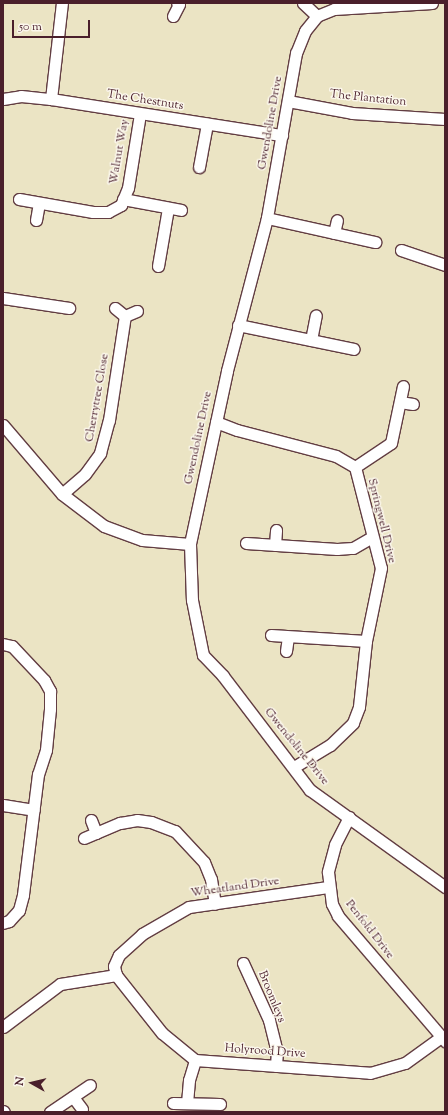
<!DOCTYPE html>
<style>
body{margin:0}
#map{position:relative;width:448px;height:1115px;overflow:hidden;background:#ebe4c4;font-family:"Sorts Mill Goudy",serif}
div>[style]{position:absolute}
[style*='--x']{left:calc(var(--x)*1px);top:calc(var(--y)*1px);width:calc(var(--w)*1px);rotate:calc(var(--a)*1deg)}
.roads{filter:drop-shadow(1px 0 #623d42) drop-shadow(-1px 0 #623d42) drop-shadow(0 1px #623d42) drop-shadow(0 -1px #623d42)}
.minor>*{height:11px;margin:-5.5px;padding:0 5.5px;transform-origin:5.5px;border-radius:5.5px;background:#fff}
span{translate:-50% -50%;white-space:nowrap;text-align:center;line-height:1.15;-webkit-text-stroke:3px #fbf7ec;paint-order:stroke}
.street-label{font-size:12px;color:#4a1f2b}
.frame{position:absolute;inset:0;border:4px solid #4a1f2b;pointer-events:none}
.north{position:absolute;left:12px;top:1063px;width:40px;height:40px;-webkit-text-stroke:3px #fbf7ec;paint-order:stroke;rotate:278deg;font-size:11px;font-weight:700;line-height:16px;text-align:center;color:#4a1f2b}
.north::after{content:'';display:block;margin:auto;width:14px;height:18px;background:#4a1f2b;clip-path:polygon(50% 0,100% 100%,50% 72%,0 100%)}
.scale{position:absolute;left:12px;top:20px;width:78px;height:18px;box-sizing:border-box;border:2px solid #4a1f2b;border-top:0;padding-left:5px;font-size:12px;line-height:14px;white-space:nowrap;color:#4a1f2b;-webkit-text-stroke:3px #fbf7ec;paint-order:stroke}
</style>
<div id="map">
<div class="roads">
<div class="minor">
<i style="--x:303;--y:3;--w:19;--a:43"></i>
<i style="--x:432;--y:3;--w:98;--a:176.5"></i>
<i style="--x:334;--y:9;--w:18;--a:158"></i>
<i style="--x:317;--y:16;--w:19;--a:129"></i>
<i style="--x:305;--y:31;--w:24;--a:112"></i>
<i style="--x:296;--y:53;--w:168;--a:100"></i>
<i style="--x:267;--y:218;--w:158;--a:104.7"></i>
<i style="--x:227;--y:371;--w:177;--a:102.1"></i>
<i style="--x:190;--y:544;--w:56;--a:88"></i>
<i style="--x:192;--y:600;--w:56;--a:78.7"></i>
<i style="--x:203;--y:655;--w:29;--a:46"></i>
<i style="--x:223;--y:676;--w:143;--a:52.7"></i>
<i style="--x:310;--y:790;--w:166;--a:35.7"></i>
<i style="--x:173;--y:16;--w:13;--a:-63"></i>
<i style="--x:179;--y:4;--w:2;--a:-153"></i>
<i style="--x:3;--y:99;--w:18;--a:-9"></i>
<i style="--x:21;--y:96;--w:30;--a:6"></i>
<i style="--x:51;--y:99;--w:234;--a:8.9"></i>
<i style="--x:51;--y:99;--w:97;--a:-83.5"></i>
<i style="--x:288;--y:101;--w:65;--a:10.6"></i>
<i style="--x:352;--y:113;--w:93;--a:3.7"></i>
<i style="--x:199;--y:167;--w:44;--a:-79.5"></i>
<i style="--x:19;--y:199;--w:75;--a:10"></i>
<i style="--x:93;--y:212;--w:15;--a:0"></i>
<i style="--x:108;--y:212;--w:15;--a:-28"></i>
<i style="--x:121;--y:205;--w:18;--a:-68"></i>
<i style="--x:128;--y:188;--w:75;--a:-80.8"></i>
<i style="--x:123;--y:199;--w:59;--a:10.7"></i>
<i style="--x:267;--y:218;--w:111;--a:12.5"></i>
<i style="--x:36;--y:220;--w:17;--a:-80"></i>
<i style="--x:334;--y:233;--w:13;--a:-77"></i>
<i style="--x:401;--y:250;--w:46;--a:18.8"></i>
<i style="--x:158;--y:266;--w:59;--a:-80.2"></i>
<i style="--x:3;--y:298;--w:67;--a:8.6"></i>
<i style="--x:115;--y:308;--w:13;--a:39"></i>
<i style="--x:125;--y:316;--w:13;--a:-23"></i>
<i style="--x:238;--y:325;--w:118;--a:11.7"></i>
<i style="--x:311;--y:340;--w:25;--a:-79"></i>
<i style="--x:400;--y:402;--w:13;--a:9"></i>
<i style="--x:216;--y:422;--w:22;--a:21"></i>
<i style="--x:237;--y:430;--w:102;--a:14.7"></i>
<i style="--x:336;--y:456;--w:22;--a:30"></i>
<i style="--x:355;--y:467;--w:104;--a:75.6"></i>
<i style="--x:381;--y:568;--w:75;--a:101.6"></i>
<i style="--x:366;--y:641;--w:66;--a:96.1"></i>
<i style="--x:359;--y:707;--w:17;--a:111"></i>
<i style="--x:353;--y:723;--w:32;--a:136"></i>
<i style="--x:330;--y:745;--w:42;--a:148.6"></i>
<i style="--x:3;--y:425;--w:91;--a:49.5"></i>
<i style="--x:62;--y:494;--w:53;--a:37.3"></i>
<i style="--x:104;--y:526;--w:40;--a:20.2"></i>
<i style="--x:142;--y:540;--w:48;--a:4.8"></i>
<i style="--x:355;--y:467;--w:43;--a:-33.7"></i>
<i style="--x:391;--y:443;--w:58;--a:-78.1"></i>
<i style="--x:62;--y:494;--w:30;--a:-41"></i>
<i style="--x:85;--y:474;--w:26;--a:-54"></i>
<i style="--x:100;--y:453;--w:34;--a:-75"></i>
<i style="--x:109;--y:420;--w:105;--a:-81.3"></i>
<i style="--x:246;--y:543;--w:91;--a:3.8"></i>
<i style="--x:337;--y:549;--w:16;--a:-4"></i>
<i style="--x:353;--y:548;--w:22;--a:-30"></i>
<i style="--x:275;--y:545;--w:15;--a:-86"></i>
<i style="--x:271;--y:635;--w:95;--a:3.6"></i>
<i style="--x:3;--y:644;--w:9;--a:13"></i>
<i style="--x:12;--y:646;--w:47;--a:46.7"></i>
<i style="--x:44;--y:680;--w:13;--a:61"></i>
<i style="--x:50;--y:691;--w:18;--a:90"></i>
<i style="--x:50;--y:709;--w:41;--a:95.6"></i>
<i style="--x:46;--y:750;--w:25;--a:108"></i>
<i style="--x:38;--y:774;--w:122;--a:97.1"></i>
<i style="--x:23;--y:895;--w:16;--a:105"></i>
<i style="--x:19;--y:910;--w:15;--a:132"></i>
<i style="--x:9;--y:921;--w:6;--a:162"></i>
<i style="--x:286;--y:651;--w:14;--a:-82"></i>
<i style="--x:3;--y:805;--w:31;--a:9"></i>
<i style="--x:349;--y:817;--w:31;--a:117"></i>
<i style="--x:335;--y:845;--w:28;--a:105"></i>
<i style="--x:328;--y:872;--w:32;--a:83"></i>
<i style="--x:332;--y:904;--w:13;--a:63"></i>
<i style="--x:338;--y:916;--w:165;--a:49.4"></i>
<i style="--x:91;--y:820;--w:14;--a:69"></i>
<i style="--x:84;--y:838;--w:39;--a:-23"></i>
<i style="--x:120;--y:823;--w:17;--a:-10"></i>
<i style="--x:137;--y:820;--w:14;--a:8"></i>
<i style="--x:151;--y:822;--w:26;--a:21"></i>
<i style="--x:175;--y:831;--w:42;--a:46.9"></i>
<i style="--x:204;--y:862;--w:18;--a:68"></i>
<i style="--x:211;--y:879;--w:25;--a:81"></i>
<i style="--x:243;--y:963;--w:63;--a:65.5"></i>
<i style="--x:269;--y:1020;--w:32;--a:76"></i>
<i style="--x:277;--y:1051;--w:15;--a:94"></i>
<i style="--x:116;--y:975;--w:74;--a:51.6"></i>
<i style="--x:162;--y:1033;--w:43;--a:39.3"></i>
<i style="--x:195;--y:1060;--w:175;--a:4.2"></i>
<i style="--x:370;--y:1073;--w:36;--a:-16"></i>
<i style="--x:405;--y:1063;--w:44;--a:-35.8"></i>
<i style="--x:3;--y:1027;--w:71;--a:-37"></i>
<i style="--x:60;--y:984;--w:57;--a:-9.1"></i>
<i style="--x:116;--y:975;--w:9;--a:-103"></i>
<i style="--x:114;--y:966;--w:12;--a:-66"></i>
<i style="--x:119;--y:955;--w:31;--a:-42"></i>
<i style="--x:142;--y:934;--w:54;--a:-29.9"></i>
<i style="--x:189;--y:907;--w:140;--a:-8.2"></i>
<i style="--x:73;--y:1097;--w:15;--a:53"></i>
<i style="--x:173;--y:1103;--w:47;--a:1.2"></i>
<i style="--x:187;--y:1103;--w:23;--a:-85"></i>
<i style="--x:189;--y:1080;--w:21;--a:-73"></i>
<i style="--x:3;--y:1111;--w:1;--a:45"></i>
<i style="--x:50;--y:1112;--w:48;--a:-34"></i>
</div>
</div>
<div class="street-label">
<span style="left:368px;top:99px;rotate:6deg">The Plantation</span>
<span style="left:145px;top:101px;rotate:9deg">The Chestnuts</span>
<span style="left:271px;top:123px;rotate:-80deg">Gwendoline Drive</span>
<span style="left:120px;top:152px;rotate:-80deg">Walnut Way</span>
<span style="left:98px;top:398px;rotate:-80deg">Cherrytree Close</span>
<span style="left:199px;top:438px;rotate:-78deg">Gwendoline Drive</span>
<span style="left:381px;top:521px;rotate:76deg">Springwell Drive</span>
<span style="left:296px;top:747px;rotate:51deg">Gwendoline Drive</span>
<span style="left:235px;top:888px;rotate:-8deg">Wheatland Drive</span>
<span style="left:369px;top:930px;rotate:52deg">Penfold Drive</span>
<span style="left:271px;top:997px;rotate:68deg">Broomleys</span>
<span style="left:265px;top:1052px;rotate:4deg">Holyrood Drive</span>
</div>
<div class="frame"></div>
<div class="north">N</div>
<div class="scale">50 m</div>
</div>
